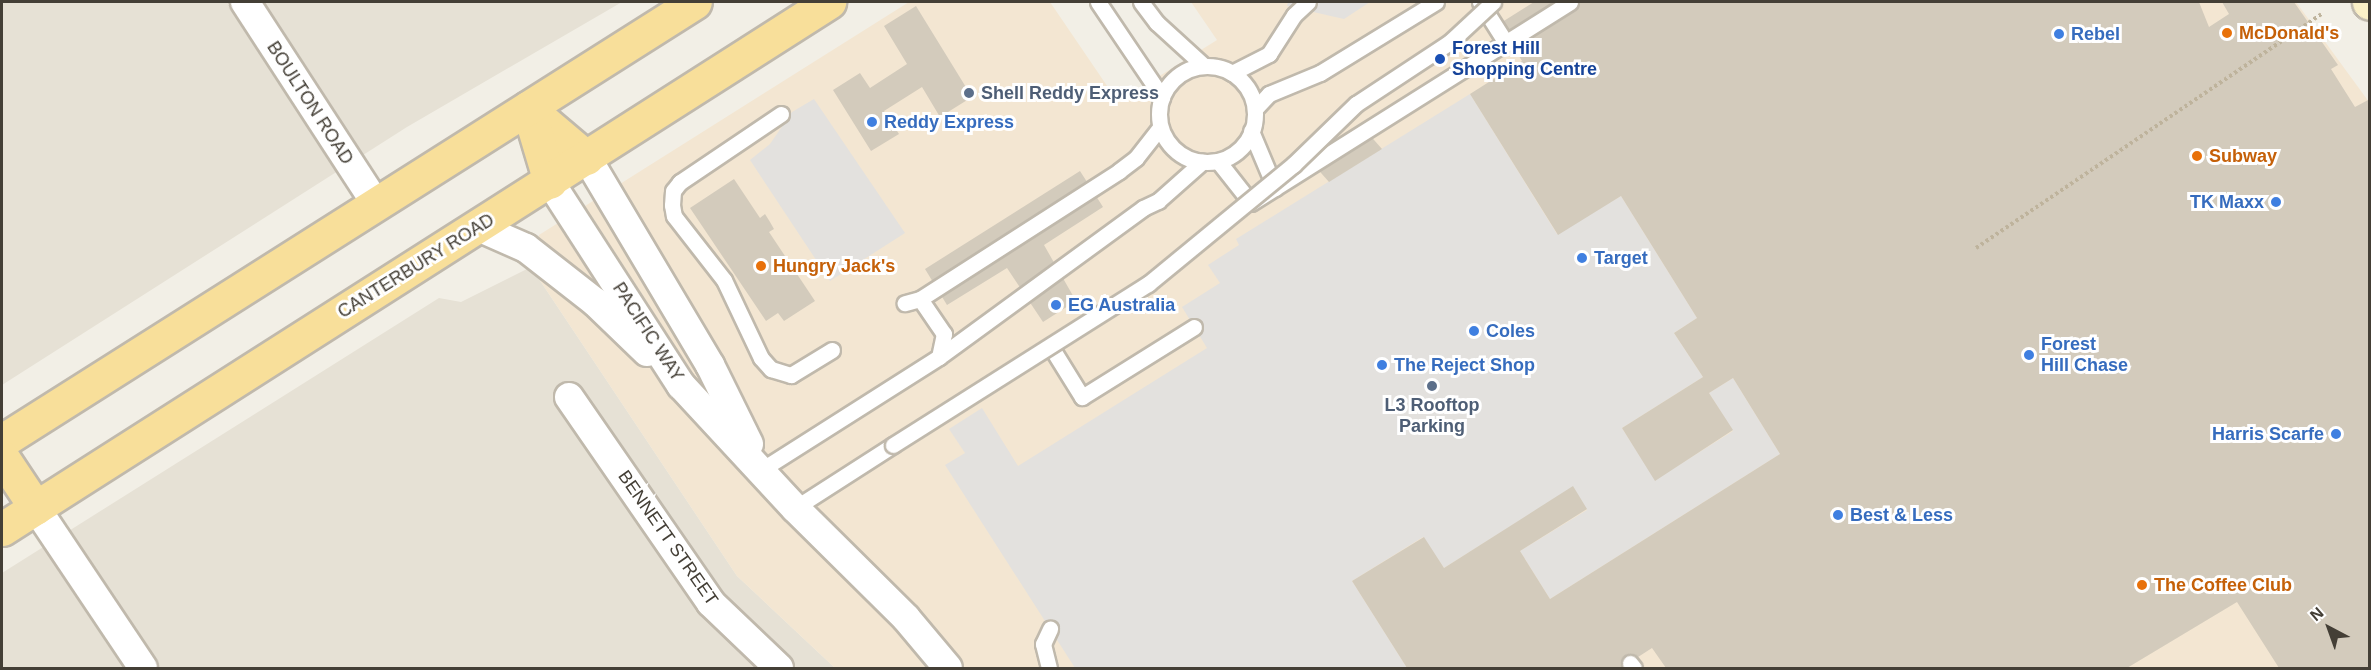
<!DOCTYPE html>
<style>
body{margin:0}
#map{position:relative;width:2371px;height:670px;overflow:hidden;background:#f2efe6;font-family:Helvetica,sans-serif}
div>[style]{position:absolute}
[style*='--x']{left:calc(var(--x)*1px);top:calc(var(--y)*1px);width:calc(var(--w)*1px);rotate:calc(var(--a)*1deg)}
.residential>*{inset:0;background:#e6e1d5}
.commercial>*{inset:0;background:#f3e6d2}
.parking>*{inset:0;background:#e3e1de}
.building>*{inset:0;background:#d3cbbc}
.path>*{height:4px;margin-top:-2px;transform-origin:0;background:repeating-linear-gradient(90deg,#beb39c 0 3px,transparent 0 6px)}
.roads{filter:drop-shadow(2px 0 #c0b9ac) drop-shadow(-2px 0 #c0b9ac) drop-shadow(0 2px #c0b9ac) drop-shadow(0 -2px #c0b9ac)}
.service>*{height:15px;margin:-7.5px;padding:0 7.5px;transform-origin:7.5px;border-radius:7.5px;background:#fff}
.service>.ring{margin:-7.5px;padding:0;box-sizing:content-box;background:none;border:15px solid #fff;border-radius:50%}
.minor>*{height:28px;margin:-14px;padding:0 14px;transform-origin:14px;border-radius:14px;background:#fff}
.secondary>*{height:33px;margin:-16.5px;padding:0 16.5px;transform-origin:16.5px;border-radius:16.5px;background:#fbf0c7}
.primary>*{height:33px;margin:-16.5px;padding:0 16.5px;transform-origin:16.5px;border-radius:16.5px;background:#f8df9a}
.bridges{filter:drop-shadow(2px 0 #c0b9ac) drop-shadow(-2px 0 #c0b9ac) drop-shadow(0 2px #c0b9ac) drop-shadow(0 -2px #c0b9ac)}
.service-bridge>*{height:15px;margin:-7.5px;padding:0 7.5px;transform-origin:7.5px;border-radius:7.5px;background:#fff}
.dots>*{width:16px;height:16px;translate:-50% -50%;box-sizing:border-box;border:3px solid #fff;border-radius:50%}
span{translate:-50% -50%;white-space:nowrap;text-align:center;line-height:1.15;-webkit-text-stroke:6px #fff;paint-order:stroke}
.food-label{font-size:18px;color:#c56008;font-weight:700}
.left{translate:0 -50%;text-align:left}
.shop-label{font-size:18px;color:#366cbe;font-weight:700}
.right{translate:-100% -50%;text-align:right}
.transit-label{font-size:18px;color:#164399;font-weight:700}
.service-label{font-size:18px;color:#4e5e75;font-weight:700}
.street-label{font-size:18px;color:#443f36}
.frame{position:absolute;inset:0;border:3px solid #443f36;pointer-events:none}
.north{position:absolute;left:2299px;top:598px;width:60px;height:60px;-webkit-text-stroke:4px #fff;paint-order:stroke;rotate:319deg;font-size:16px;font-weight:700;line-height:24px;text-align:center;color:#443f36}
.north::after{content:'';display:block;margin:auto;width:21px;height:27px;background:#443f36;clip-path:polygon(50% 0,100% 100%,50% 72%,0 100%)}
</style>
<div id="map">
<div class="residential">
<i style="clip-path:polygon(2px 2px,622px 2px,407px 127px,2px 385px)"></i>
<i style="clip-path:polygon(531px 267px,737px 576px,835px 668px,2px 668px,2px 573px,439px 298px,461px 302px)"></i>
</div>
<div class="commercial">
<i style="clip-path:polygon(909px 2px,1050px 2px,1118px 102px,1217px 40px,1191px 2px,2296px 2px,2369px 102px,2369px 668px,835px 668px,737px 576px,531px 267px,539px 235px)"></i>
</div>
<div class="parking">
<i style="clip-path:polygon(1288px 2px,1370px 2px,1344px 19px,1287px 6px)"></i>
<i style="clip-path:polygon(1470px 94px,1557px 234px,1621px 196px,1697px 318px,1674px 333px,1703px 377px,1622px 428px,1655px 480px,1733px 431px,1709px 393px,1733px 378px,1780px 454px,1550px 599px,1520px 551px,1587px 510px,1573px 487px,1444px 568px,1423px 537px,1352px 581px,1407px 668px,1075px 668px,945px 465px,965px 453px,949px 429px,982px 408px,1018px 466px,1207px 348px,1182px 307px,1220px 283px,1208px 265px,1239px 245px,1236px 239px)"></i>
<i style="clip-path:polygon(814px 99px,905px 233px,830px 281px,750px 160px,770px 144px,792px 112px)"></i>
</div>
<div class="building">
<i style="clip-path:polygon(1534px 2px,2199px 2px,2209px 27px,2229px 14px,2222px 2px,2294px 2px,2338px 65px,2331px 69px,2355px 107px,2370px 99px,2370px 668px,2279px 668px,2237px 602px,2127px 668px,1666px 668px,1652px 648px,1621px 668px,1407px 668px,1352px 581px,1424px 537px,1444px 568px,1573px 486px,1587px 509px,1520px 551px,1550px 599px,1780px 454px,1733px 378px,1709px 393px,1733px 430px,1655px 481px,1622px 428px,1703px 377px,1674px 333px,1697px 318px,1621px 196px,1558px 235px,1470px 94px,1522px 61px,1499px 24px)"></i>
<i style="clip-path:polygon(916px 6px,972px 97px,940px 117px,922px 87px,884px 111px,899px 134px,871px 151px,833px 90px,860px 73px,870px 88px,907px 64px,884px 26px)"></i>
<i style="clip-path:polygon(1367px 132px,1382px 149px,1329px 182px,1314px 165px)"></i>
<i style="clip-path:polygon(1080px 171px,1103px 207px,1044px 245px,1076px 301px,1043px 322px,1007px 268px,947px 305px,925px 269px)"></i>
<i style="clip-path:polygon(734px 179px,760px 218px,765px 214px,770px 222px,774px 229px,769px 232px,815px 301px,784px 321px,778px 313px,766px 321px,690px 208px)"></i>
</div>
<div class="path">
<i style="--x:1976;--y:248;--w:417;--a:-34.1"></i>
</div>
<div class="roads">
<div class="service">
<i style="--x:1098;--y:2;--w:115;--a:56"></i>
<i style="--x:1141;--y:2;--w:26;--a:53"></i>
<i style="--x:1157;--y:23;--w:62;--a:42.4"></i>
<i style="--x:1480;--y:2;--w:49;--a:57.6"></i>
<i class="ring" style="left:1159px;top:66px;width:81px;height:81px"></i>
<i style="--x:1232;--y:73;--w:42;--a:-27.2"></i>
<i style="--x:1269;--y:54;--w:46;--a:-57.3"></i>
<i style="--x:1294;--y:15;--w:19;--a:-43"></i>
<i style="--x:1255;--y:109;--w:21;--a:-47"></i>
<i style="--x:1269;--y:94;--w:55;--a:-22.4"></i>
<i style="--x:1320;--y:73;--w:136;--a:-31.5"></i>
<i style="--x:781;--y:114;--w:122;--a:146"></i>
<i style="--x:680;--y:182;--w:11;--a:128"></i>
<i style="--x:673;--y:191;--w:14;--a:94"></i>
<i style="--x:672;--y:205;--w:11;--a:80"></i>
<i style="--x:674;--y:216;--w:81;--a:52"></i>
<i style="--x:724;--y:280;--w:86;--a:64.6"></i>
<i style="--x:761;--y:358;--w:15;--a:48"></i>
<i style="--x:771;--y:369;--w:21;--a:17"></i>
<i style="--x:791;--y:375;--w:48;--a:-31.4"></i>
<i style="--x:1251;--y:131;--w:62;--a:67.2"></i>
<i style="--x:1218;--y:161;--w:53;--a:51.8"></i>
<i style="--x:1251;--y:203;--w:377;--a:-32.2"></i>
<i style="--x:920;--y:299;--w:237;--a:-32.7"></i>
<i style="--x:1119;--y:171;--w:21;--a:-37"></i>
<i style="--x:1136;--y:158;--w:39;--a:-52"></i>
<i style="--x:1051;--y:347;--w:59;--a:58.2"></i>
<i style="--x:1082;--y:397;--w:132;--a:-32"></i>
<i style="--x:939;--y:357;--w:253;--a:-36.1"></i>
<i style="--x:1143;--y:208;--w:17;--a:-25"></i>
<i style="--x:1158;--y:201;--w:59;--a:-41.6"></i>
<i style="--x:761;--y:470;--w:211;--a:-32.4"></i>
<i style="--x:939;--y:357;--w:24;--a:-78"></i>
<i style="--x:944;--y:334;--w:42;--a:-124.4"></i>
<i style="--x:920;--y:299;--w:16;--a:165"></i>
<i style="--x:795;--y:508;--w:117;--a:-32.7"></i>
<i style="--x:1630;--y:663;--w:6;--a:51"></i>
<i style="--x:1049;--y:668;--w:25;--a:-104"></i>
<i style="--x:1043;--y:644;--w:17;--a:-65"></i>
</div>
<div class="minor">
<i style="--x:245;--y:2;--w:241;--a:57"></i>
<i style="--x:587;--y:158;--w:241;--a:59.3"></i>
<i style="--x:710;--y:365;--w:88;--a:63.7"></i>
<i style="--x:550;--y:182;--w:242;--a:57.2"></i>
<i style="--x:681;--y:385;--w:168;--a:47.2"></i>
<i style="--x:795;--y:508;--w:156;--a:44.7"></i>
<i style="--x:906;--y:618;--w:65;--a:50"></i>
<i style="--x:478;--y:227;--w:52;--a:23.6"></i>
<i style="--x:526;--y:248;--w:88;--a:38"></i>
<i style="--x:595;--y:302;--w:72;--a:43.9"></i>
<i style="--x:569;--y:397;--w:250;--a:55.4"></i>
<i style="--x:711;--y:603;--w:94;--a:43.7"></i>
<i style="--x:36;--y:508;--w:192;--a:56.2"></i>
</div>
<div class="secondary">
<i style="--x:2369;--y:2;--w:1;--a:45"></i>
</div>
<div class="primary">
<i style="--x:528;--y:108;--w:77;--a:40.3"></i>
<i style="--x:528;--y:108;--w:77;--a:73.4"></i>
<i style="--x:2;--y:441;--w:820;--a:-32.35"></i>
<i style="--x:2;--y:457;--w:61;--a:56.3"></i>
<i style="--x:2;--y:529;--w:981;--a:-32.51"></i>
</div>
</div>
<div class="bridges">
<div class="service-bridge">
<i style="--x:893;--y:445;--w:302;--a:-32.3"></i>
<i style="--x:1148;--y:284;--w:188;--a:-39.4"></i>
<i style="--x:1293;--y:165;--w:88;--a:-44.1"></i>
<i style="--x:1356;--y:104;--w:113;--a:-33.4"></i>
<i style="--x:1450;--y:42;--w:59;--a:-42.9"></i>
</div>
</div>
<div class="dots">
<i style="left:2227px;top:33px;background:#e8710a"></i>
<i style="left:2059px;top:34px;background:#3f7fe0"></i>
<i style="left:1440px;top:59px;background:#1a4fb4"></i>
<i style="left:969px;top:93px;background:#5c6f8a"></i>
<i style="left:872px;top:122px;background:#3f7fe0"></i>
<i style="left:2197px;top:156px;background:#e8710a"></i>
<i style="left:2276px;top:202px;background:#3f7fe0"></i>
<i style="left:1582px;top:258px;background:#3f7fe0"></i>
<i style="left:761px;top:266px;background:#e8710a"></i>
<i style="left:1056px;top:305px;background:#3f7fe0"></i>
<i style="left:1474px;top:331px;background:#3f7fe0"></i>
<i style="left:2029px;top:355px;background:#3f7fe0"></i>
<i style="left:1382px;top:365px;background:#3f7fe0"></i>
<i style="left:1432px;top:386px;background:#5c6f8a"></i>
<i style="left:2336px;top:434px;background:#3f7fe0"></i>
<i style="left:1838px;top:515px;background:#3f7fe0"></i>
<i style="left:2142px;top:585px;background:#e8710a"></i>
</div>
<div class="food-label">
<span class="left" style="left:2239px;top:33px">McDonald's</span>
<span class="left" style="left:2209px;top:156px">Subway</span>
<span class="left" style="left:773px;top:266px">Hungry Jack's</span>
<span class="left" style="left:2154px;top:585px">The Coffee Club</span>
</div>
<div class="shop-label">
<span class="left" style="left:2071px;top:34px">Rebel</span>
<span class="left" style="left:884px;top:122px">Reddy Express</span>
<span class="right" style="left:2264px;top:202px">TK Maxx</span>
<span class="left" style="left:1594px;top:258px">Target</span>
<span class="left" style="left:1068px;top:305px">EG Australia</span>
<span class="left" style="left:1486px;top:331px">Coles</span>
<span class="left" style="left:2041px;top:355px">Forest<br>Hill Chase</span>
<span class="left" style="left:1394px;top:365px">The Reject Shop</span>
<span class="right" style="left:2324px;top:434px">Harris Scarfe</span>
<span class="left" style="left:1850px;top:515px">Best &amp; Less</span>
</div>
<div class="transit-label">
<span class="left" style="left:1452px;top:59px">Forest Hill<br>Shopping Centre</span>
</div>
<div class="service-label">
<span class="left" style="left:981px;top:93px">Shell Reddy Express</span>
<span style="left:1432px;top:416px">L3 Rooftop<br>Parking</span>
</div>
<div class="street-label">
<span style="left:310px;top:103px;rotate:57deg">BOULTON ROAD</span>
<span style="left:416px;top:266px;rotate:-32deg">CANTERBURY ROAD</span>
<span style="left:648px;top:332px;rotate:57deg">PACIFIC WAY</span>
<span style="left:668px;top:538px;rotate:55deg">BENNETT STREET</span>
</div>
<div class="frame"></div>
<div class="north">N</div>
</div>
